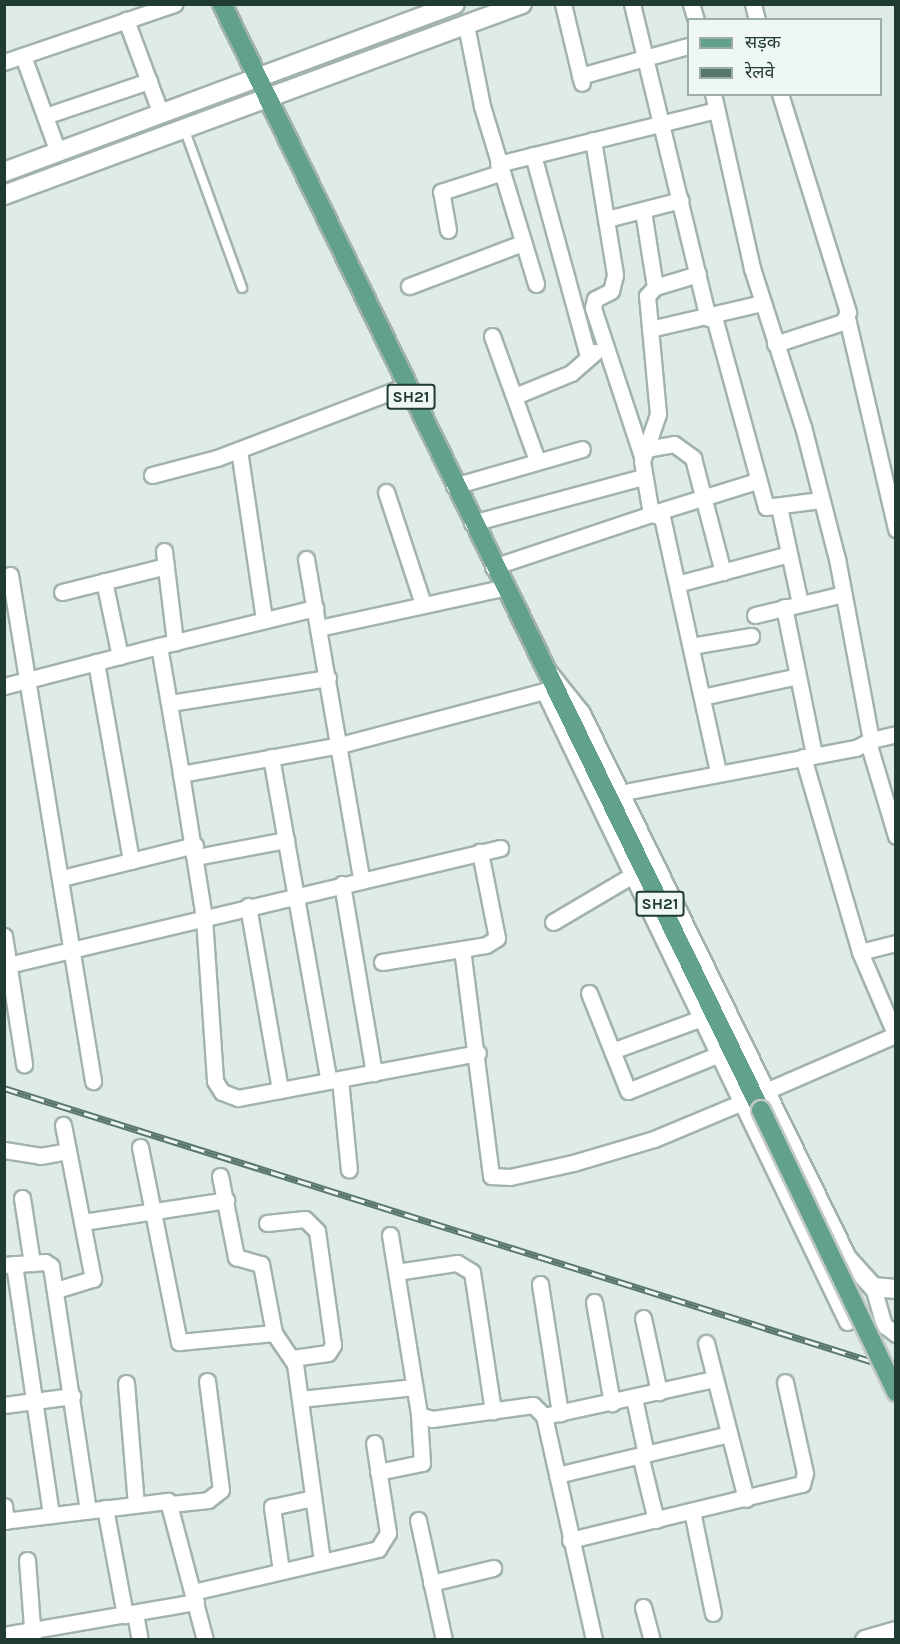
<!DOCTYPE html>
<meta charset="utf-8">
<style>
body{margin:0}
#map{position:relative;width:900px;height:1644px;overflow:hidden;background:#dfebe5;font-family:Karla,"Noto Sans Devanagari",sans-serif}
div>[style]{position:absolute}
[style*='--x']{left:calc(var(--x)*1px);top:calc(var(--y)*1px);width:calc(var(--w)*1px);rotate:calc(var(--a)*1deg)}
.roads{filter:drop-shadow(2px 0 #a2b3ac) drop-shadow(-2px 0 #a2b3ac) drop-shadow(0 2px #a2b3ac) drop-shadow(0 -2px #a2b3ac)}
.service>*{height:8px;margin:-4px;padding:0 4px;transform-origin:4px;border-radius:4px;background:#fff}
.minor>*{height:15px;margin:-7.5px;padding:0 7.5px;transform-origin:7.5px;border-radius:7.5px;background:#fff}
.tertiary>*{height:18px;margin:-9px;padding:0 9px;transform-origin:9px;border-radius:9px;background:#fff}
.secondary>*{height:18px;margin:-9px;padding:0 9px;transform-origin:9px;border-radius:9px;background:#fff}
.primary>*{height:18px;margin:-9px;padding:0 9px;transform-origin:9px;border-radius:9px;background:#62a18e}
.rail>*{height:7px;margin-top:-3.5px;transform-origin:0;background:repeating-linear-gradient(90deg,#eff7f3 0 14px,#5a776d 0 28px);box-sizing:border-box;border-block:2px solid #5a776d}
.bridges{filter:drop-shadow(2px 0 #c1c8c6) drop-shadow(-2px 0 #c1c8c6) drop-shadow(0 2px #c1c8c6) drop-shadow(0 -2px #c1c8c6)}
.primary-bridge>*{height:18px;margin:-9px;padding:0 9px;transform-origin:9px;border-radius:9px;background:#62a18e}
span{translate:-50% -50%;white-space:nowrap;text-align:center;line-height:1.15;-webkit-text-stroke:5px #eff7f3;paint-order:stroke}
.shield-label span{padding:2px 4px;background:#eff7f3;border:2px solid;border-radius:4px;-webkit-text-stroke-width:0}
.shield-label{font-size:16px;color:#203b32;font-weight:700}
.frame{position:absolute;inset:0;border:6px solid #203b32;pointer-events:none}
.legend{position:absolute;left:687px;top:18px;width:195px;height:78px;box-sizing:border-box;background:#eff7f3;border:2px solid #9caca6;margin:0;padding:8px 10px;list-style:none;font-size:18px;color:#203b32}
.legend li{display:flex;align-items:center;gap:12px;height:30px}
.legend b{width:30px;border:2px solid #9caca6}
</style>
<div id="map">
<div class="roads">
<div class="service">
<i style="--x:185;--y:131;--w:167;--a:70"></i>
</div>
<div class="minor">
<i style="--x:563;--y:4;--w:81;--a:76.5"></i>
<i style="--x:632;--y:4;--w:323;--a:76.4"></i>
<i style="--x:691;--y:4;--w:17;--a:73"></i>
<i style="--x:753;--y:4;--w:16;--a:76"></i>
<i style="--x:126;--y:20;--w:100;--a:69.6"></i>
<i style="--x:466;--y:25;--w:83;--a:78.8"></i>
<i style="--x:482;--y:106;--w:186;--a:73.1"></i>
<i style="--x:23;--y:56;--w:102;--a:70"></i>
<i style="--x:4;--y:62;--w:180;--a:-18.8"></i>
<i style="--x:580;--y:76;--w:112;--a:-15.5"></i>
<i style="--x:45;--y:116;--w:110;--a:-18.6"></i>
<i style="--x:593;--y:140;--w:137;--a:80.7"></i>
<i style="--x:615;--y:275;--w:16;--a:104"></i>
<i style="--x:611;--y:291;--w:18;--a:153"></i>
<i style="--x:595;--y:299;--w:9;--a:103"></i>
<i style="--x:593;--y:308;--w:156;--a:71.7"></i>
<i style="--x:533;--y:155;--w:208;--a:74.7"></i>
<i style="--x:498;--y:164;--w:225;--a:-13.9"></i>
<i style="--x:643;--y:211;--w:77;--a:81"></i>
<i style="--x:607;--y:219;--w:76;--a:-14.4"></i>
<i style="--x:448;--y:230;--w:39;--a:-100"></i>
<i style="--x:441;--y:192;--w:62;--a:-17.9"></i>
<i style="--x:409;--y:286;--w:121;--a:-20.8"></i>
<i style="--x:714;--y:317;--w:197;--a:74.7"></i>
<i style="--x:766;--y:507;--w:55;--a:-7.3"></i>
<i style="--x:847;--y:318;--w:217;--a:76.9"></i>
<i style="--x:650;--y:329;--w:115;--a:-13.1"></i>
<i style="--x:492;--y:336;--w:132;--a:70.1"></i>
<i style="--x:775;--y:344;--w:71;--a:-17.9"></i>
<i style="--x:843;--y:322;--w:11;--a:-63"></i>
<i style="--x:848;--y:312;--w:228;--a:-107.3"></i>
<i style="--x:515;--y:396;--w:61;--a:-22.3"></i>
<i style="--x:571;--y:373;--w:32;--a:-41"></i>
<i style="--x:646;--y:449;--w:28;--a:-10"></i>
<i style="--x:674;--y:444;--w:24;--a:36"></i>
<i style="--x:693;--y:458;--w:118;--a:75.3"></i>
<i style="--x:239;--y:450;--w:172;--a:81.6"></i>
<i style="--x:152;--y:475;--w:67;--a:-14.7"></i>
<i style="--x:217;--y:458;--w:202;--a:-20.9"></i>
<i style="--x:454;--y:486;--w:133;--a:-16.1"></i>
<i style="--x:386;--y:492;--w:118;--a:71.7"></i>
<i style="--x:779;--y:507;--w:98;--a:77.7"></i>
<i style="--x:657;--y:512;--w:105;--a:-17.2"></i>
<i style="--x:651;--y:514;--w:11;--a:15"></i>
<i style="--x:662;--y:517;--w:261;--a:77.6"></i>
<i style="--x:472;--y:523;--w:177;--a:-15.1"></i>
<i style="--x:164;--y:551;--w:92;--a:83.1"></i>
<i style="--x:306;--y:559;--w:325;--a:80.2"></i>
<i style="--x:493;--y:567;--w:167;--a:-18.5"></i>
<i style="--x:651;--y:514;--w:54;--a:-99.6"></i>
<i style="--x:642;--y:461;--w:50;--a:-71.2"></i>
<i style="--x:658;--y:414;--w:119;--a:-95.3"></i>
<i style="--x:647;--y:296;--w:12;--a:-48"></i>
<i style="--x:655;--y:287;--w:45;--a:-16.8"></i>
<i style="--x:10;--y:575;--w:513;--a:80.68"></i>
<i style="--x:104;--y:581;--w:77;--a:78"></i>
<i style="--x:677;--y:584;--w:116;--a:-15"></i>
<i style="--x:62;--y:592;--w:107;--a:-14"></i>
<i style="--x:784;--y:607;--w:150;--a:78.5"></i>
<i style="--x:755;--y:615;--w:91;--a:-13.3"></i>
<i style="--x:319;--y:628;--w:188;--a:-12.3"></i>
<i style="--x:159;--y:646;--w:161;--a:-13.7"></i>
<i style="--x:691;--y:646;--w:61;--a:-9.5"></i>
<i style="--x:96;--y:662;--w:202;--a:80"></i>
<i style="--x:4;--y:686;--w:160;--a:-14.5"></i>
<i style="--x:159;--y:646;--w:130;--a:80.2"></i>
<i style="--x:181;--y:774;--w:162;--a:-10.3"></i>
<i style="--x:340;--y:745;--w:219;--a:-14.8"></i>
<i style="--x:544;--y:691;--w:700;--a:64.35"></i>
<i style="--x:702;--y:697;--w:98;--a:-12.3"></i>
<i style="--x:170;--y:703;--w:160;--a:-9"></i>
<i style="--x:871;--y:740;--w:26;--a:-13"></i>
<i style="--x:868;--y:742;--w:98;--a:73.4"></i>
<i style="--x:271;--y:757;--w:329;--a:79.9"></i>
<i style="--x:803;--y:757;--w:203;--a:73.7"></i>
<i style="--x:860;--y:952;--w:91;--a:66.8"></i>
<i style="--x:181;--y:774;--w:146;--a:80.9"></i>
<i style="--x:204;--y:918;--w:163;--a:86.1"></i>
<i style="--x:215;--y:1081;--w:13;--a:58"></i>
<i style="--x:222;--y:1092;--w:17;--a:21"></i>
<i style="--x:238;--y:1098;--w:244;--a:-10.6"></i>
<i style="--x:619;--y:793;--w:241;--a:-10.8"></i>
<i style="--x:856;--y:748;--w:17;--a:-28"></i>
<i style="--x:871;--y:740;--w:184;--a:-100.6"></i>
<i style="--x:837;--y:559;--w:136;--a:-104.4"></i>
<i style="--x:803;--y:427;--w:167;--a:-107.8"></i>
<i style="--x:752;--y:268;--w:178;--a:-102.6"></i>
<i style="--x:196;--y:857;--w:92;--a:-10.7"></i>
<i style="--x:62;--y:878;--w:137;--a:-13.9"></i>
<i style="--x:342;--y:884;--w:192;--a:80.4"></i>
<i style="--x:248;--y:906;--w:187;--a:80.1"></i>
<i style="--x:553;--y:922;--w:88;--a:-30.6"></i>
<i style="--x:4;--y:936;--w:130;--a:81.1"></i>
<i style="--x:462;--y:949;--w:229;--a:82.7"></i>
<i style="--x:491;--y:1176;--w:19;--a:3"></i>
<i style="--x:510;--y:1177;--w:65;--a:-12.5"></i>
<i style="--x:573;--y:1163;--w:84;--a:-16.5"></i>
<i style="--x:654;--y:1139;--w:93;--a:-22.7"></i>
<i style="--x:860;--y:952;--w:37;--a:-14"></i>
<i style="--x:382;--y:962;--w:105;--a:-9.3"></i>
<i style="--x:486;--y:945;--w:13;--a:-32"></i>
<i style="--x:497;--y:938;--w:88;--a:-101.2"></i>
<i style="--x:4;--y:966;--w:510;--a:-13.38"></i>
<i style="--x:589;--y:993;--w:105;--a:68.3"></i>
<i style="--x:628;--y:1091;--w:96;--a:-22"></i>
<i style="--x:612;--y:1051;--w:93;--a:-20.2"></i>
<i style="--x:340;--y:1079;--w:91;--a:84.4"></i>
<i style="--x:766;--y:1091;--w:141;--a:-23.5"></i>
<i style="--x:140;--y:1147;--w:199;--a:78.7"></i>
<i style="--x:179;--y:1342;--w:95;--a:-5.4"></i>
<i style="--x:4;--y:1150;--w:36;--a:9"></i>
<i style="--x:40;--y:1156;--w:28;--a:-10"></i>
<i style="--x:220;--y:1176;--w:83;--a:78.8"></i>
<i style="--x:236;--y:1257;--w:26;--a:16"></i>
<i style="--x:261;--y:1264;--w:70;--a:79.3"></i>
<i style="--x:274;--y:1333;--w:37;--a:56"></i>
<i style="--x:295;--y:1364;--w:199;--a:82.2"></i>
<i style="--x:22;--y:1198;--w:66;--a:81.3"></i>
<i style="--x:83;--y:1222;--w:145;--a:-8.7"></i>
<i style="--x:267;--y:1223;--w:38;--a:-6"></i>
<i style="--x:305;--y:1219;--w:17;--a:45"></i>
<i style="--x:317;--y:1231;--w:115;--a:82"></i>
<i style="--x:333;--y:1345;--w:9;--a:122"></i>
<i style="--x:328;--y:1353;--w:36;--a:172"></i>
<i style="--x:390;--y:1235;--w:182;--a:80.8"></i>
<i style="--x:419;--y:1415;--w:14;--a:17"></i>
<i style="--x:432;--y:1419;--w:102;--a:-7.9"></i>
<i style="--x:533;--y:1405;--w:16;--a:45"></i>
<i style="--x:544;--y:1416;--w:230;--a:77.4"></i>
<i style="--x:14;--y:1264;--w:254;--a:81.6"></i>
<i style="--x:4;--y:1265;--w:41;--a:-4.2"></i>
<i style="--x:45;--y:1262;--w:7;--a:34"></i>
<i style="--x:51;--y:1266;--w:247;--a:81.4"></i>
<i style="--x:396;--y:1272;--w:62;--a:-8.4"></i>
<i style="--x:457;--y:1263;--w:17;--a:31"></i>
<i style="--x:472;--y:1272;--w:141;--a:81.4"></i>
<i style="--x:540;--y:1284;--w:131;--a:81.2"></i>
<i style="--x:873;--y:1287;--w:40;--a:74"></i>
<i style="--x:884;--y:1325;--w:15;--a:37"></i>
<i style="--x:56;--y:1290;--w:39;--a:-17"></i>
<i style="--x:93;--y:1279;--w:157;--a:-101"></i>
<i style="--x:594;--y:1302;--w:103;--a:79.9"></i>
<i style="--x:643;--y:1318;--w:76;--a:77.8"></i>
<i style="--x:706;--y:1343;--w:161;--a:75.6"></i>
<i style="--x:126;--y:1383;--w:121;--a:85.3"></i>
<i style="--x:634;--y:1398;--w:57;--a:77.9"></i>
<i style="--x:300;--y:1399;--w:115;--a:-6"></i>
<i style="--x:4;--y:1405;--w:69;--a:-7.5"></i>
<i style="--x:544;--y:1416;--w:174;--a:-12.3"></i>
<i style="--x:640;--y:1455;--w:67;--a:76.2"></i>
<i style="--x:378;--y:1472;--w:45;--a:-11.6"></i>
<i style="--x:422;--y:1463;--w:48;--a:-93.6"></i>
<i style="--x:557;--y:1475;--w:177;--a:-13.4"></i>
<i style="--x:171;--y:1504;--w:37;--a:-6"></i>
<i style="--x:208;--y:1500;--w:16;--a:-38"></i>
<i style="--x:221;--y:1490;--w:110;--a:-97.3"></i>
<i style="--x:4;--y:1506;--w:15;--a:82"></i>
<i style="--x:105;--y:1508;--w:109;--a:79.4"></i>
<i style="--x:692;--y:1511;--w:104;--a:78.4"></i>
<i style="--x:418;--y:1520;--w:123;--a:77.8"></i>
<i style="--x:4;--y:1521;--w:165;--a:-7"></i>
<i style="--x:168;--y:1501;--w:144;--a:75.1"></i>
<i style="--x:570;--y:1540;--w:239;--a:-13.6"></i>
<i style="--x:802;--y:1484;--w:11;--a:-75"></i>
<i style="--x:805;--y:1473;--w:93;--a:-102.4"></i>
<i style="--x:27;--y:1560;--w:80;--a:85.7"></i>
<i style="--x:281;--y:1571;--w:65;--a:-98"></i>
<i style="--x:272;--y:1507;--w:42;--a:-12.4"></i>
<i style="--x:431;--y:1583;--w:64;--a:-13.6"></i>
<i style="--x:193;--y:1592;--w:190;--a:-13.1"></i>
<i style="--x:378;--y:1549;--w:19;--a:-58"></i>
<i style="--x:388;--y:1533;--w:91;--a:-98.8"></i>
<i style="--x:643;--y:1607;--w:34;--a:75"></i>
<i style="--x:135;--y:1613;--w:27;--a:80"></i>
<i style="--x:4;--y:1635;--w:195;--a:-9.8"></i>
</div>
<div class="tertiary">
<i style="--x:4;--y:172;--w:481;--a:-20.4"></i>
<i style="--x:4;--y:195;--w:552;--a:-20.24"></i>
<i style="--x:865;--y:1640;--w:32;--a:-16"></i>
</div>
<div class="secondary">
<i style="--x:550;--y:675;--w:50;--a:51.5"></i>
<i style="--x:581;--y:714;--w:606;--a:63.94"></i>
<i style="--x:847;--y:1258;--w:39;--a:48"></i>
<i style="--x:873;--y:1287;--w:23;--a:5"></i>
</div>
<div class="primary">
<i style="--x:222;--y:4;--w:1230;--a:64.02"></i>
</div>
</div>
<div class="rail">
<i style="--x:4;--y:1088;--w:935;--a:17.49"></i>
</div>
<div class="bridges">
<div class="primary-bridge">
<i style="--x:761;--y:1110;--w:313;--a:64.4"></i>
</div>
</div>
<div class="shield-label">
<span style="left:411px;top:397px">SH21</span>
<span style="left:660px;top:904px">SH21</span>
</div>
<div class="frame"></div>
<ul class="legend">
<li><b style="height:8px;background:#62a18e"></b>सड़क</li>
<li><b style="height:8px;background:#5a776d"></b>रेलवे</li>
</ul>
</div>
